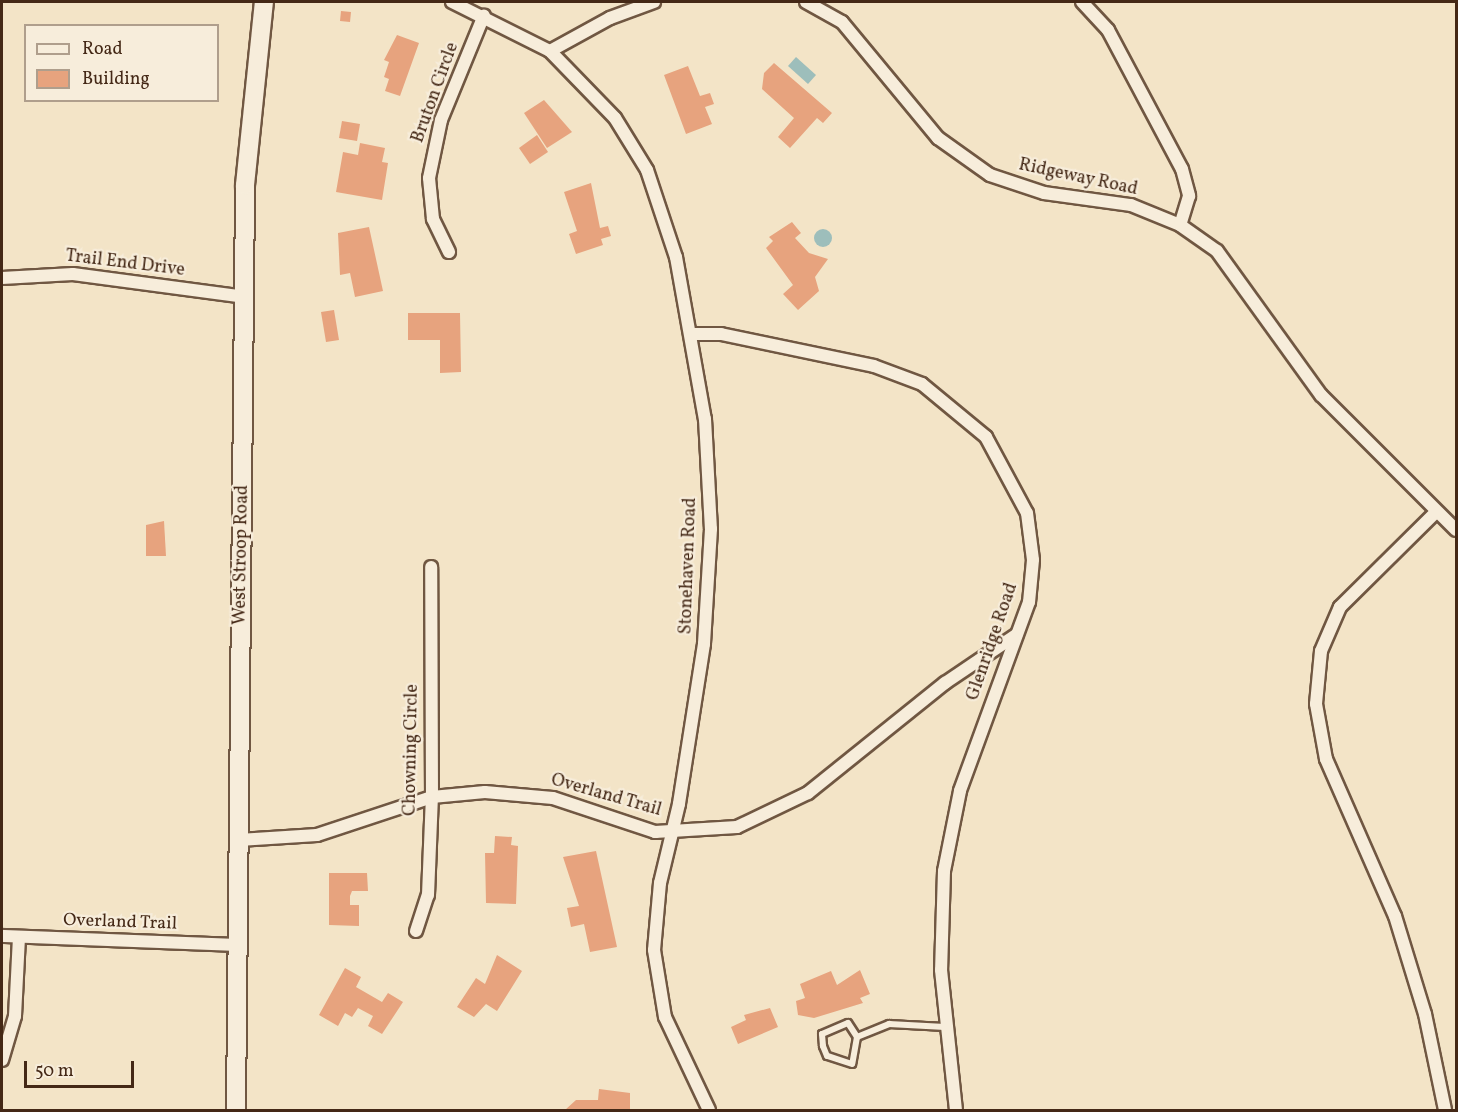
<!DOCTYPE html>
<style>
body{margin:0}
#map{position:relative;width:1458px;height:1112px;overflow:hidden;background:#f3e4c7;font-family:Vollkorn,serif}
div>[style]{position:absolute}
[style*='--x']{left:calc(var(--x)*1px);top:calc(var(--y)*1px);width:calc(var(--w)*1px);rotate:calc(var(--a)*1deg)}
.water>*{inset:0;background:#9dbebb}
.round{border-radius:50%}
.building>*{inset:0;background:#e7a37e}
.roads{filter:drop-shadow(2px 0 #705742) drop-shadow(-2px 0 #705742) drop-shadow(0 2px #705742) drop-shadow(0 -2px #705742)}
.lane>*{height:6px;margin:-3px;padding:0 3px;transform-origin:3px;border-radius:3px;background:#f7eddb}
.street>*{height:12px;margin:-6px;padding:0 6px;transform-origin:6px;border-radius:6px;background:#f7eddb}
.secondary>*{height:18px;margin:-9px;padding:0 9px;transform-origin:9px;border-radius:9px;background:#f7eddb}
span{translate:-50% -50%;white-space:nowrap;text-align:center;line-height:1.15;-webkit-text-stroke:4.5px #f7eddb;paint-order:stroke}
.street-label{font-size:18px;color:#442816}
.frame{position:absolute;inset:0;border:3px solid #442816;pointer-events:none}
.legend{position:absolute;left:24px;top:24px;width:195px;height:78px;box-sizing:border-box;background:#f7eddb;border:2px solid #af9e8c;margin:0;padding:8px 10px;list-style:none;font-size:18px;color:#442816}
.legend li{display:flex;align-items:center;gap:12px;height:30px}
.legend b{width:30px;border:2px solid #af9e8c}
.scale{position:absolute;left:24px;top:1061px;width:110px;height:27px;box-sizing:border-box;border:3px solid #442816;border-top:0;padding-left:8px;font-size:18px;line-height:21px;white-space:nowrap;color:#442816;-webkit-text-stroke:4px #f7eddb;paint-order:stroke}
</style>
<div id="map">
<div class="water">
<i style="clip-path:polygon(796px 57px,816px 75px,808px 84px,788px 66px)"></i>
<i class="round" style="left:814px;top:229px;width:18px;height:18px"></i>
</div>
<div class="building">
<i style="clip-path:polygon(341px 11px,351px 12px,350px 22px,340px 21px)"></i>
<i style="clip-path:polygon(397px 35px,419px 43px,400px 96px,385px 91px,389px 79px,384px 77px,389px 62px,384px 60px)"></i>
<i style="clip-path:polygon(774px 63px,832px 113px,823px 123px,817px 118px,790px 148px,778px 137px,794px 118px,762px 89px,764px 73px)"></i>
<i style="clip-path:polygon(688px 66px,700px 96px,710px 93px,714px 104px,705px 107px,712px 124px,686px 134px,664px 75px)"></i>
<i style="clip-path:polygon(544px 100px,572px 132px,547px 148px,524px 113px)"></i>
<i style="clip-path:polygon(342px 121px,360px 124px,357px 141px,339px 138px)"></i>
<i style="clip-path:polygon(537px 135px,548px 152px,530px 164px,519px 148px)"></i>
<i style="clip-path:polygon(360px 143px,385px 148px,382px 162px,388px 163px,382px 200px,336px 192px,343px 152px,358px 155px)"></i>
<i style="clip-path:polygon(591px 183px,600px 228px,608px 226px,611px 236px,601px 239px,603px 245px,576px 254px,569px 234px,577px 231px,564px 192px)"></i>
<i style="clip-path:polygon(792px 222px,801px 233px,795px 238px,809px 253px,828px 259px,815px 277px,819px 291px,798px 310px,783px 294px,793px 285px,766px 248px,773px 241px,769px 237px)"></i>
<i style="clip-path:polygon(369px 227px,383px 291px,355px 297px,350px 273px,340px 275px,338px 233px)"></i>
<i style="clip-path:polygon(334px 310px,339px 340px,326px 342px,321px 312px)"></i>
<i style="clip-path:polygon(408px 313px,460px 313px,461px 372px,440px 373px,440px 340px,408px 340px)"></i>
<i style="clip-path:polygon(164px 521px,166px 556px,146px 556px,146px 525px)"></i>
<i style="clip-path:polygon(495px 836px,512px 837px,511px 845px,518px 846px,516px 904px,486px 903px,485px 853px,494px 853px)"></i>
<i style="clip-path:polygon(596px 851px,617px 947px,590px 952px,584px 924px,571px 927px,567px 908px,579px 906px,563px 857px)"></i>
<i style="clip-path:polygon(329px 873px,367px 873px,368px 891px,352px 891px,350px 896px,350px 905px,359px 905px,359px 926px,329px 925px)"></i>
<i style="clip-path:polygon(497px 955px,522px 971px,497px 1011px,486px 1004px,474px 1017px,457px 1007px,476px 978px,485px 984px)"></i>
<i style="clip-path:polygon(345px 968px,361px 977px,356px 987px,382px 1002px,388px 993px,403px 1002px,382px 1034px,368px 1026px,373px 1016px,358px 1008px,352px 1017px,345px 1013px,338px 1026px,319px 1015px)"></i>
<i style="clip-path:polygon(860px 970px,870px 994px,860px 998px,863px 1003px,814px 1018px,798px 1015px,796px 1001px,805px 998px,800px 984px,831px 971px,837px 985px)"></i>
<i style="clip-path:polygon(770px 1008px,778px 1027px,738px 1044px,731px 1027px,746px 1020px,744px 1015px)"></i>
<i style="clip-path:polygon(599px 1089px,630px 1093px,630px 1110px,565px 1110px,576px 1100px,598px 1100px)"></i>
</div>
<div class="roads">
<div class="lane">
<i style="--x:857;--y:1037;--w:27;--a:100"></i>
<i style="--x:852;--y:1064;--w:26;--a:-162"></i>
<i style="--x:827;--y:1056;--w:11;--a:-112"></i>
<i style="--x:823;--y:1046;--w:12;--a:-95"></i>
<i style="--x:822;--y:1034;--w:28;--a:-23"></i>
<i style="--x:848;--y:1023;--w:17;--a:57"></i>
<i style="--x:857;--y:1037;--w:35;--a:-22"></i>
<i style="--x:889;--y:1024;--w:56;--a:3.1"></i>
</div>
<div class="street">
<i style="--x:452;--y:2;--w:110;--a:26.6"></i>
<i style="--x:550;--y:51;--w:93;--a:45.9"></i>
<i style="--x:615;--y:118;--w:61;--a:58.4"></i>
<i style="--x:647;--y:170;--w:92;--a:71.6"></i>
<i style="--x:676;--y:257;--w:165;--a:79.9"></i>
<i style="--x:705;--y:419;--w:110;--a:86.9"></i>
<i style="--x:711;--y:529;--w:115;--a:93.5"></i>
<i style="--x:704;--y:644;--w:162;--a:98.9"></i>
<i style="--x:679;--y:804;--w:81;--a:103.5"></i>
<i style="--x:660;--y:883;--w:67;--a:95.1"></i>
<i style="--x:654;--y:950;--w:68;--a:80.7"></i>
<i style="--x:665;--y:1017;--w:103;--a:64.7"></i>
<i style="--x:806;--y:2;--w:41;--a:29.1"></i>
<i style="--x:842;--y:22;--w:151;--a:50.4"></i>
<i style="--x:938;--y:138;--w:64;--a:35.4"></i>
<i style="--x:990;--y:175;--w:57;--a:18.4"></i>
<i style="--x:1044;--y:193;--w:88;--a:7.9"></i>
<i style="--x:1131;--y:205;--w:53;--a:22.2"></i>
<i style="--x:1180;--y:225;--w:45;--a:35.1"></i>
<i style="--x:1217;--y:251;--w:178;--a:54.2"></i>
<i style="--x:1321;--y:395;--w:191;--a:45"></i>
<i style="--x:1082;--y:2;--w:38;--a:47"></i>
<i style="--x:1108;--y:30;--w:157;--a:62"></i>
<i style="--x:1182;--y:169;--w:28;--a:75"></i>
<i style="--x:1189;--y:196;--w:30;--a:107"></i>
<i style="--x:550;--y:51;--w:68;--a:-28.8"></i>
<i style="--x:610;--y:18;--w:47;--a:-20"></i>
<i style="--x:449;--y:252;--w:37;--a:-116"></i>
<i style="--x:433;--y:219;--w:41;--a:-95.6"></i>
<i style="--x:429;--y:178;--w:59;--a:-78.3"></i>
<i style="--x:441;--y:120;--w:113;--a:-67.7"></i>
<i style="--x:2;--y:278;--w:71;--a:-3.2"></i>
<i style="--x:73;--y:274;--w:174;--a:7.6"></i>
<i style="--x:692;--y:334;--w:29;--a:0"></i>
<i style="--x:721;--y:334;--w:156;--a:11.8"></i>
<i style="--x:874;--y:366;--w:51;--a:20.6"></i>
<i style="--x:922;--y:384;--w:83;--a:39.6"></i>
<i style="--x:986;--y:437;--w:86;--a:61.7"></i>
<i style="--x:1027;--y:513;--w:47;--a:82.7"></i>
<i style="--x:1033;--y:560;--w:42;--a:95.4"></i>
<i style="--x:1029;--y:602;--w:201;--a:110.1"></i>
<i style="--x:960;--y:791;--w:82;--a:101.3"></i>
<i style="--x:944;--y:871;--w:99;--a:91.7"></i>
<i style="--x:941;--y:970;--w:141;--a:83.9"></i>
<i style="--x:1435;--y:513;--w:134;--a:135.3"></i>
<i style="--x:1340;--y:607;--w:48;--a:113.4"></i>
<i style="--x:1321;--y:651;--w:53;--a:95.4"></i>
<i style="--x:1316;--y:704;--w:56;--a:79.7"></i>
<i style="--x:1326;--y:759;--w:171;--a:66.3"></i>
<i style="--x:1395;--y:916;--w:102;--a:73"></i>
<i style="--x:1425;--y:1014;--w:98;--a:78.2"></i>
<i style="--x:239;--y:840;--w:78;--a:-3.7"></i>
<i style="--x:317;--y:835;--w:121;--a:-18.3"></i>
<i style="--x:432;--y:797;--w:53;--a:-5.4"></i>
<i style="--x:485;--y:792;--w:68;--a:5"></i>
<i style="--x:553;--y:798;--w:108;--a:18.4"></i>
<i style="--x:655;--y:832;--w:82;--a:-3.5"></i>
<i style="--x:737;--y:827;--w:79;--a:-25.6"></i>
<i style="--x:808;--y:793;--w:176;--a:-38.8"></i>
<i style="--x:945;--y:683;--w:86;--a:-34.1"></i>
<i style="--x:416;--y:931;--w:38;--a:-72"></i>
<i style="--x:428;--y:895;--w:98;--a:-87.7"></i>
<i style="--x:432;--y:797;--w:230;--a:-90.2"></i>
<i style="--x:2;--y:936;--w:236;--a:2.2"></i>
<i style="--x:2;--y:1060;--w:46;--a:-73.5"></i>
<i style="--x:15;--y:1016;--w:79;--a:-87.1"></i>
</div>
<div class="secondary">
<i style="--x:236;--y:1110;--w:925;--a:-89.44"></i>
<i style="--x:245;--y:185;--w:184;--a:-84.1"></i>
</div>
</div>
<div class="street-label">
<span style="left:436px;top:93px;rotate:-70deg">Bruton Circle</span>
<span style="left:1078px;top:178px;rotate:12deg">Ridgeway Road</span>
<span style="left:125px;top:264px;rotate:7deg">Trail End Drive</span>
<span style="left:242px;top:555px;rotate:-89deg">West Stroop Road</span>
<span style="left:689px;top:566px;rotate:-88deg">Stonehaven Road</span>
<span style="left:993px;top:642px;rotate:-71deg">Glenridge Road</span>
<span style="left:412px;top:750px;rotate:-89deg">Chowning Circle</span>
<span style="left:606px;top:796px;rotate:16deg">Overland Trail</span>
<span style="left:120px;top:923px;rotate:2deg">Overland Trail</span>
</div>
<div class="frame"></div>
<ul class="legend">
<li><b style="height:8px;background:#f7eddb"></b>Road</li>
<li><b style="height:16px;background:#e7a37e"></b>Building</li>
</ul>
<div class="scale">50 m</div>
</div>
